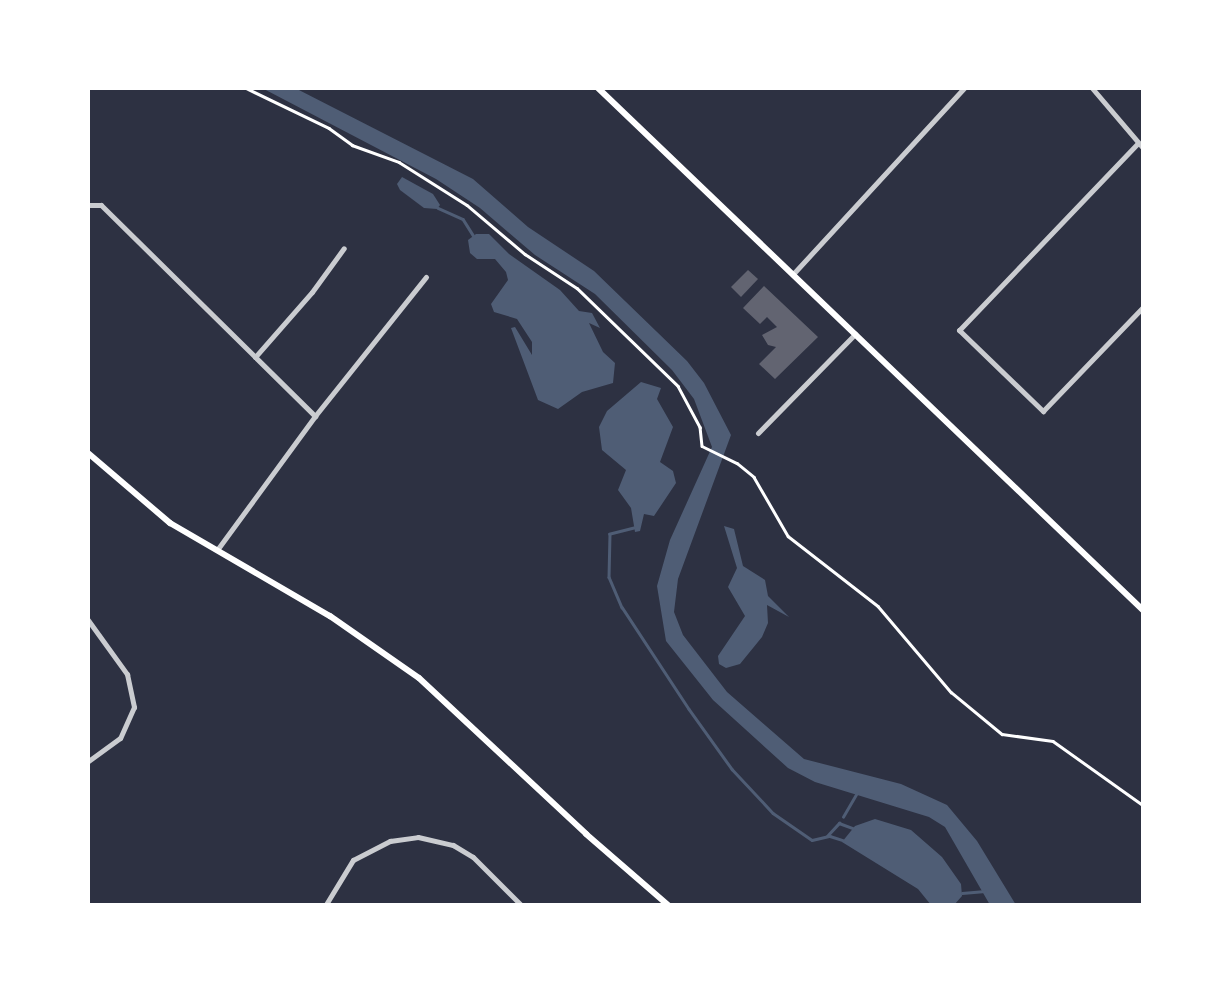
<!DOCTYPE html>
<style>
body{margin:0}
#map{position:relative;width:1231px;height:993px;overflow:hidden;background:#2d3142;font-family:Rubik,sans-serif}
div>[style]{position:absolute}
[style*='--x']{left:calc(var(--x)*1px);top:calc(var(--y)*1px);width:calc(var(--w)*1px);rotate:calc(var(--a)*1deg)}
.water>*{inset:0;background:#4f5d75}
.stream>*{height:2.5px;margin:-1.25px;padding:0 1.25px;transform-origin:1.25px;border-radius:1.25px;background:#4f5d75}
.building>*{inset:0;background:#626471}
.path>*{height:2.5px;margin:-1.25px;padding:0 1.25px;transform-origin:1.25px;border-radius:1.25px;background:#fff}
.minor>*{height:5px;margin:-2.5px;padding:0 2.5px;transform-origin:2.5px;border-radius:2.5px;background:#caccd0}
.secondary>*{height:6px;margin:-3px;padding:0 3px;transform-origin:3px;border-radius:3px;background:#fff}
span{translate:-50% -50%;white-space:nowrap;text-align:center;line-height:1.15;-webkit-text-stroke:8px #fff;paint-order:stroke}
.frame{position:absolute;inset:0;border:90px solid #fff;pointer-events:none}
</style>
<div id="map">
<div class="water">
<i style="clip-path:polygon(262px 88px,295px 88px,473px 179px,528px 227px,594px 271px,687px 361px,704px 383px,731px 435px,678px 579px,674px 612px,683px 635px,727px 692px,804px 759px,901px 784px,947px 805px,977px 841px,1016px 905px,990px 905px,945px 827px,929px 817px,815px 782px,788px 768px,713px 700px,666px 641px,657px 586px,670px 540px,712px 447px,694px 399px,672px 370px,595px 294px,535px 255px,480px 208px,436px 179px)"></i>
<i style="clip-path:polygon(402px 177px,433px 194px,440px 205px,437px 209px,424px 208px,400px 190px,397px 184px)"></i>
<i style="clip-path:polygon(476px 234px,489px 234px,509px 254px,560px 290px,579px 311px,592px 313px,600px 328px,589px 323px,603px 352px,615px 363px,613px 383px,582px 392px,558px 409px,538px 400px,511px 328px,515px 327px,532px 355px,532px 342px,517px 319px,494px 312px,491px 304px,508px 280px,506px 272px,495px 259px,477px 259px,470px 253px,468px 240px)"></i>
<i style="clip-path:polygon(641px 382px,661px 388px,657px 399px,673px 427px,660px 462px,673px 471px,676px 483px,654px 516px,644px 514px,640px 531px,635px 532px,631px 508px,618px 490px,626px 470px,602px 450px,599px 427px,607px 411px)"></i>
<i style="clip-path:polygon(724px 526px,734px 529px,743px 566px,765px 580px,768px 596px,789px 617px,767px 605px,768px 623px,762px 637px,740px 664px,726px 668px,719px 664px,718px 656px,745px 616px,728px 587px,737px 568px)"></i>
<i style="clip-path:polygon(875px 819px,911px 830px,942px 857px,961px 884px,962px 896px,954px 905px,931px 905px,918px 889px,842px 842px,855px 826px)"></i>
</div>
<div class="stream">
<i style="--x:438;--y:208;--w:27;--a:24"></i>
<i style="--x:463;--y:219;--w:19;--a:58"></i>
<i style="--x:634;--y:528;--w:25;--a:166"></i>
<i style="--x:610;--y:534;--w:43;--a:91.3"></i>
<i style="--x:609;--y:577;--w:33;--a:67"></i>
<i style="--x:622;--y:607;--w:122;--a:56.7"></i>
<i style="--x:689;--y:709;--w:74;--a:54.4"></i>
<i style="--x:732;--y:769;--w:60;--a:47"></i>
<i style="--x:773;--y:813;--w:47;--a:34.7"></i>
<i style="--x:812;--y:840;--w:18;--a:-13"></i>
<i style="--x:830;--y:836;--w:13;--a:18"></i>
<i style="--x:843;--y:817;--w:28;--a:-60"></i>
<i style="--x:827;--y:836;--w:18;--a:-47"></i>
<i style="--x:839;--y:823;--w:15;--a:20"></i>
<i style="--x:962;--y:893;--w:23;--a:-5"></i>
</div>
<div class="building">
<i style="clip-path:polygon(748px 270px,758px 279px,741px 297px,731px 287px)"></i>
<i style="clip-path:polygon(764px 286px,818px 337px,775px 379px,759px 364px,776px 347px,768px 345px,762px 335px,777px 327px,767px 317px,760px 324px,743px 308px)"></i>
</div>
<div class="path">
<i style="--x:246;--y:88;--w:92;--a:25.7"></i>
<i style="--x:329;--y:128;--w:29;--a:36"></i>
<i style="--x:352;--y:145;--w:50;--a:19.9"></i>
<i style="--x:399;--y:162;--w:80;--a:32.3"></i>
<i style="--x:467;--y:205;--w:76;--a:40.2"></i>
<i style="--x:525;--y:254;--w:62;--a:33.2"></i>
<i style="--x:577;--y:288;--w:141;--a:44.1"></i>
<i style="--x:678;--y:386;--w:47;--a:61.8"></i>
<i style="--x:700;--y:427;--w:19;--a:84"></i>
<i style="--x:702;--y:446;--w:39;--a:26"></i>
<i style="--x:737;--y:463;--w:22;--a:39"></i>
<i style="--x:754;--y:477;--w:68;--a:60"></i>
<i style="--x:788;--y:536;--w:114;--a:37.9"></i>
<i style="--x:878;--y:606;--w:113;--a:49.7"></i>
<i style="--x:951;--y:692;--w:66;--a:39.5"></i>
<i style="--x:1002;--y:734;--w:51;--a:7.8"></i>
<i style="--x:1053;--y:741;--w:112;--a:35.5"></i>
</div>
<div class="minor">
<i style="--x:1092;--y:88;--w:80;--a:49.6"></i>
<i style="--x:1138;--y:143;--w:259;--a:133.7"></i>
<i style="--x:959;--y:330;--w:117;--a:44"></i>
<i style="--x:1043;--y:411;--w:146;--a:-46.1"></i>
<i style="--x:88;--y:205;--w:13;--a:0"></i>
<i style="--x:101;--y:205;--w:301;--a:44.6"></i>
<i style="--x:793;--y:274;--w:253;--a:-47.4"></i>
<i style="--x:255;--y:357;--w:86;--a:-48.8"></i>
<i style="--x:312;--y:292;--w:54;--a:-54"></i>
<i style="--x:758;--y:433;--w:139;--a:-45.6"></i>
<i style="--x:217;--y:550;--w:166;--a:-53.8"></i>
<i style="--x:315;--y:416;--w:178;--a:-51.4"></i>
<i style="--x:88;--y:620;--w:67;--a:54.2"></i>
<i style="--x:127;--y:674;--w:34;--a:78"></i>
<i style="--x:134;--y:707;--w:34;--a:114"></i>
<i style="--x:120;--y:738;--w:39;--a:144"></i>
<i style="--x:325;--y:906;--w:54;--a:-58.7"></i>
<i style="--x:353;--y:860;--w:42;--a:-27.2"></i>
<i style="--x:390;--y:841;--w:28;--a:-8"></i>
<i style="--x:418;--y:837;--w:36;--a:13"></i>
<i style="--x:453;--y:845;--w:23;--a:31"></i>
<i style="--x:473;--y:857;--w:69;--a:45"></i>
</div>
<div class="secondary">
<i style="--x:598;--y:88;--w:756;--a:43.77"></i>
<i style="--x:88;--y:453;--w:108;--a:40.5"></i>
<i style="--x:170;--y:523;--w:185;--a:30.2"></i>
<i style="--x:330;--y:616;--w:108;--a:34.9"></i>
<i style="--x:419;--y:678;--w:229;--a:43"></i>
<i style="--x:586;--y:834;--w:110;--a:40.9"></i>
</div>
<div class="frame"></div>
</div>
